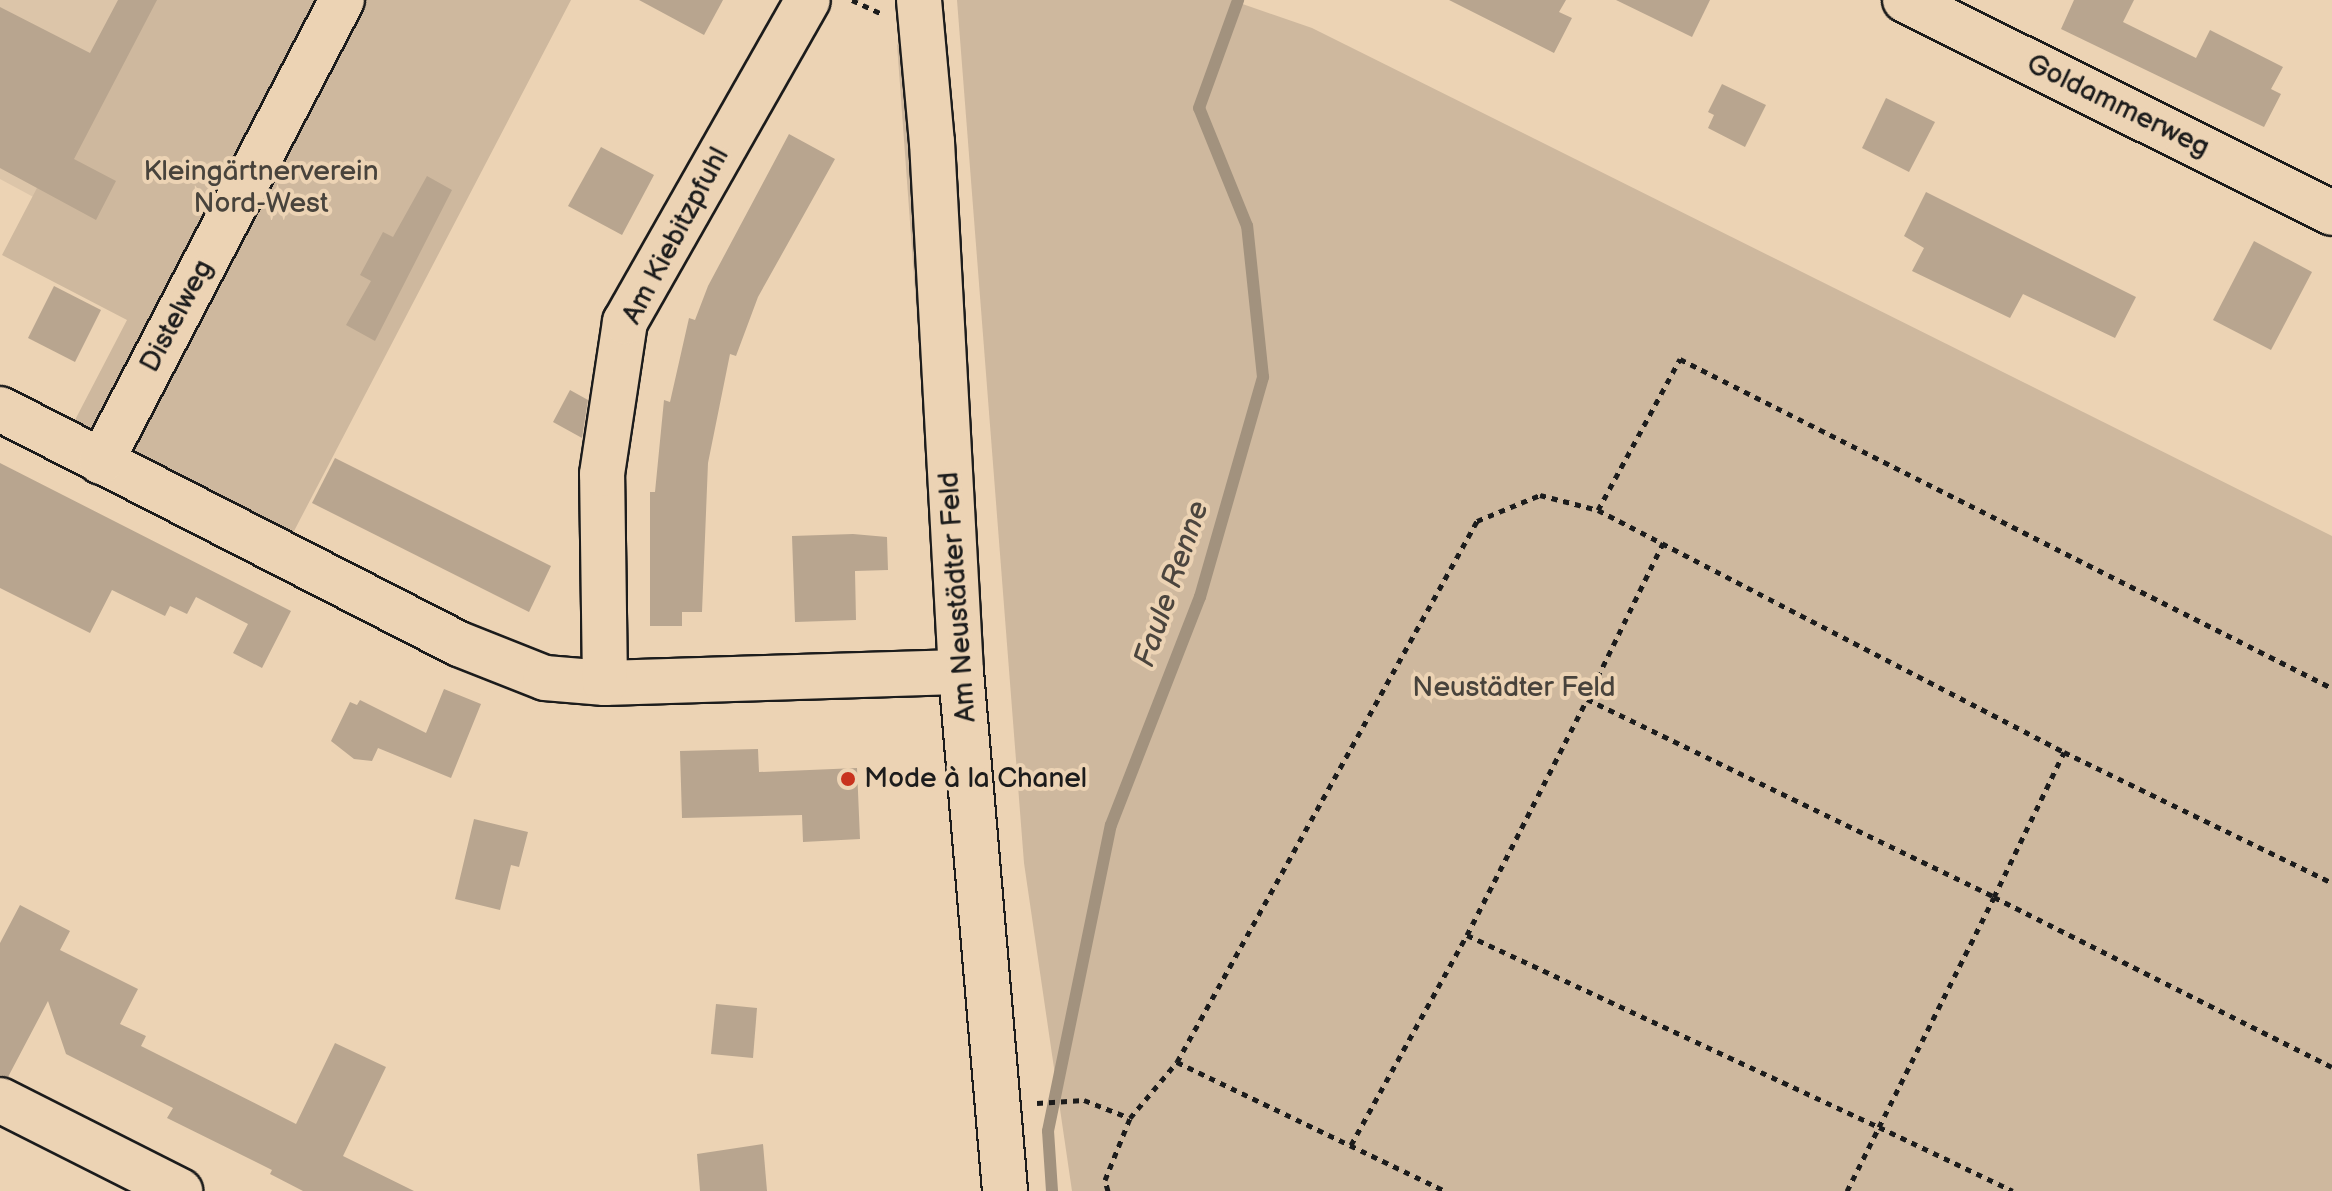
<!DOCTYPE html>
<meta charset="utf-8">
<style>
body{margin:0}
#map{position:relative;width:2332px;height:1191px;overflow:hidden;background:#ecd3b4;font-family:"Balsamiq Sans",sans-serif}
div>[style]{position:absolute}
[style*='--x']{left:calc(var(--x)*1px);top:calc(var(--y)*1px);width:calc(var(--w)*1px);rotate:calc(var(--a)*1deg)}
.built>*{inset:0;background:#dcc5a9}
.green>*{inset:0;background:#ceb89e}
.stream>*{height:12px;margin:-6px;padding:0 6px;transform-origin:6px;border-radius:6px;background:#a2927e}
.building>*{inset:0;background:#b8a58f}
.path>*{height:5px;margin-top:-2.5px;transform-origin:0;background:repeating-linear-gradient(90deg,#1c1c1c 0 6px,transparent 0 12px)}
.roads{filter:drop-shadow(2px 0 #1c1c1c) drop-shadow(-2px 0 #1c1c1c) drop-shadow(0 2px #1c1c1c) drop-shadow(0 -2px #1c1c1c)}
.minor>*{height:44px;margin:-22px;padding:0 22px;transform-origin:22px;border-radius:22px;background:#ecd3b4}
.dots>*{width:22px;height:22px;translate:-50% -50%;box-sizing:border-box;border:4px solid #ecd3b4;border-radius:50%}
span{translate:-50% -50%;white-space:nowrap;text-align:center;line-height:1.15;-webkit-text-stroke:8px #ecd3b4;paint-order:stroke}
.street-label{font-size:28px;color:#1c1c1c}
.park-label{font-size:28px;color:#48433c}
.poi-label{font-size:28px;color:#1c1c1c}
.left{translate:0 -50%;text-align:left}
.water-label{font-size:30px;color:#4b453e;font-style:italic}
</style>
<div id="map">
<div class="built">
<i style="clip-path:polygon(0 0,161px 0,52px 207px,0 179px)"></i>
</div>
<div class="green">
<i style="clip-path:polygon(135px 0,571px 0,281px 556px,63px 443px,127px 320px,2px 255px)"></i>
<i style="clip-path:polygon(957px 0,1231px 0,1312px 28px,2332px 536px,2332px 1191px,1072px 1191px,1024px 863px)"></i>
<i style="clip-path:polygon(897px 44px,904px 51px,910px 96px,941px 647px)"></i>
</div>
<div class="stream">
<i style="--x:1052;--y:1191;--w:60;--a:-93.8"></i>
<i style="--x:1048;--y:1131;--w:312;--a:-78.4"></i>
<i style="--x:1111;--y:825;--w:245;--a:-68.7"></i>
<i style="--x:1200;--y:597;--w:229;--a:-74"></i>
<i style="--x:1263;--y:377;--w:152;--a:-96"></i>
<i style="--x:1247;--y:226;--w:127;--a:-112.1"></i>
<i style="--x:1199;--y:108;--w:115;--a:-70.1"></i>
</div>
<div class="building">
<i style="clip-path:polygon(118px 0,157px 0,74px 159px,116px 181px,96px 220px,0 168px,0 7px,90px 53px)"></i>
<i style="clip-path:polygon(639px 0,723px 0,704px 35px)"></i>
<i style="clip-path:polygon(1449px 0,1566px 0,1559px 12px,1572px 18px,1554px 53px)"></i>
<i style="clip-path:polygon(1616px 0,1710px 0,1692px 37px)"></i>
<i style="clip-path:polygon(2074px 0,2134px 0,2123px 22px,2196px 58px,2210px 30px,2283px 67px,2271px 89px,2281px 94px,2264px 127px,2061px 29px)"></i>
<i style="clip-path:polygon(1722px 84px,1766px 105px,1745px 147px,1708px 128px,1714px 115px,1708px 112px)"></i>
<i style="clip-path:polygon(1886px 98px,1935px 122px,1909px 172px,1862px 148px)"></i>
<i style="clip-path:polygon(789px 134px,835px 159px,758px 297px,736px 356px,730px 354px,708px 463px,702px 612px,682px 612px,682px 626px,650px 626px,650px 492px,655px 492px,664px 400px,670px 402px,689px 318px,695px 320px,708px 286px)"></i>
<i style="clip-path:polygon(601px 147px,654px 175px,622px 235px,568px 206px)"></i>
<i style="clip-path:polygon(427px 176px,452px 190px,375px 341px,346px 325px,371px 281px,360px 275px,383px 232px,393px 237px)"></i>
<i style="clip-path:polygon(1926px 192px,2136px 297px,2115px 338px,2023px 294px,2010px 318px,1912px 271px,1924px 248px,1904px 236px)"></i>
<i style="clip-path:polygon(2254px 241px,2312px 272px,2271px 350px,2213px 320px)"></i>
<i style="clip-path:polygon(54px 286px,101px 310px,75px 362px,28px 338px)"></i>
<i style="clip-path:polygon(570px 390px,588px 400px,582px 438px,553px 422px)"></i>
<i style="clip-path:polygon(335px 458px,551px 566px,529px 612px,312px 503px)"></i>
<i style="clip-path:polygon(0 463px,291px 611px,262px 668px,233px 653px,248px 624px,196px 597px,187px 614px,170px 606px,165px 616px,112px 590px,90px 633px,0 588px)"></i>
<i style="clip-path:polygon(853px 534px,887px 537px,888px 570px,855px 571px,856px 620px,795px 622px,792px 536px)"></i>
<i style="clip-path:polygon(444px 689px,481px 704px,451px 778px,378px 748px,372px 761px,354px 759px,331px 741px,350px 702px,357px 705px,360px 700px,426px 733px)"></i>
<i style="clip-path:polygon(758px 749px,759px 772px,857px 768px,860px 839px,803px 842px,802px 815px,682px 818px,680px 751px)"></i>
<i style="clip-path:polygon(474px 819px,528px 832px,519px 867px,511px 865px,500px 910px,455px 899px)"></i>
<i style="clip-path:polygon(20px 905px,70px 931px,60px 950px,138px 989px,120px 1024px,146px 1036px,141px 1046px,296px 1124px,335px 1043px,386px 1067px,343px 1156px,414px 1191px,303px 1191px,270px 1174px,272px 1170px,167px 1118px,173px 1108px,66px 1054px,48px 1001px,8px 1077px,0 1075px,0 943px)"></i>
<i style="clip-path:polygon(716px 1004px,757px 1008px,753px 1058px,711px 1054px)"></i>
<i style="clip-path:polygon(763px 1144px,767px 1191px,700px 1191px,697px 1154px)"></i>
</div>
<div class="path">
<i style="--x:852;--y:0;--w:31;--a:25"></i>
<i style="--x:1598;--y:510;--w:525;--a:27.44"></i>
<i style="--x:2064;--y:752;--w:298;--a:26"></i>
<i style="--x:1587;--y:699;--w:174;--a:-64"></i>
<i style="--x:1467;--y:935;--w:265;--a:-63"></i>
<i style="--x:1587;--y:699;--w:453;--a:25.9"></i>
<i style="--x:1994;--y:897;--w:161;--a:-64.2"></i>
<i style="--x:1177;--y:1062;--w:297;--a:25.7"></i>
<i style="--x:1037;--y:1103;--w:47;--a:-3.7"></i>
<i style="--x:1084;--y:1100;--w:49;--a:21.4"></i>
<i style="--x:1351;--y:1145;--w:240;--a:-61.1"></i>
<i style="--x:1467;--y:935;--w:455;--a:25"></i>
<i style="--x:1879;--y:1127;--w:257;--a:-63.4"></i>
<i style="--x:1994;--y:897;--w:378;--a:26.7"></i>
<i style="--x:1108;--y:1191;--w:11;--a:-105"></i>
<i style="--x:1105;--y:1180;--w:67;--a:-68"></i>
<i style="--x:1130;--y:1118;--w:73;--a:-50"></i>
<i style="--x:1177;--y:1062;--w:619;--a:-60.99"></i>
<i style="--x:1477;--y:521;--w:68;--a:-22.4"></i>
<i style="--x:1540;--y:495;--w:60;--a:14.5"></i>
<i style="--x:1598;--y:510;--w:172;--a:-61.5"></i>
<i style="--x:1680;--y:359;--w:730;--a:26.78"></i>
<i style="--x:1847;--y:1191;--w:72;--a:-63.4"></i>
<i style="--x:1879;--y:1127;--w:148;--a:25.5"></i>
</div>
<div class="roads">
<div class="minor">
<i style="--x:919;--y:0;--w:143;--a:84.8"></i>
<i style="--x:932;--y:142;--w:531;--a:86.87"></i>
<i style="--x:961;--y:672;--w:521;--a:85.15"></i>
<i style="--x:1905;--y:0;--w:477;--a:26.5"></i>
<i style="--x:0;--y:409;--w:516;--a:27.11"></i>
<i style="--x:459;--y:644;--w:92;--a:21.6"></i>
<i style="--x:545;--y:678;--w:60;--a:4.8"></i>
<i style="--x:605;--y:683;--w:356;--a:-1.8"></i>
<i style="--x:101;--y:462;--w:521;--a:-62.45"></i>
<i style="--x:605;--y:683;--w:209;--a:-90.8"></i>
<i style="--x:602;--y:474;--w:154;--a:-81.4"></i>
<i style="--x:625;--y:322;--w:370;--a:-60.4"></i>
<i style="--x:0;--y:1100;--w:202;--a:26.8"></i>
</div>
</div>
<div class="dots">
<i style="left:848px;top:779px;background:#c8321e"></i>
</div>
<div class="street-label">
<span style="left:2118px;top:106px;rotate:26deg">Goldammerweg</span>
<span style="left:676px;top:236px;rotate:-62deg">Am Kiebitzpfuhl</span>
<span style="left:177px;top:316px;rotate:-62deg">Distelweg</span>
<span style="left:958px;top:597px;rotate:-94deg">Am Neustädter Feld</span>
</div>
<div class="park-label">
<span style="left:261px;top:188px">Kleingärtnerverein<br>Nord-West</span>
<span style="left:1514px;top:688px">Neustädter Feld</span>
</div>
<div class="poi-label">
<span class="left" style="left:864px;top:779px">Mode à la Chanel</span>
</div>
<div class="water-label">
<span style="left:1172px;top:584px;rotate:-71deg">Faule Renne</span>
</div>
</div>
